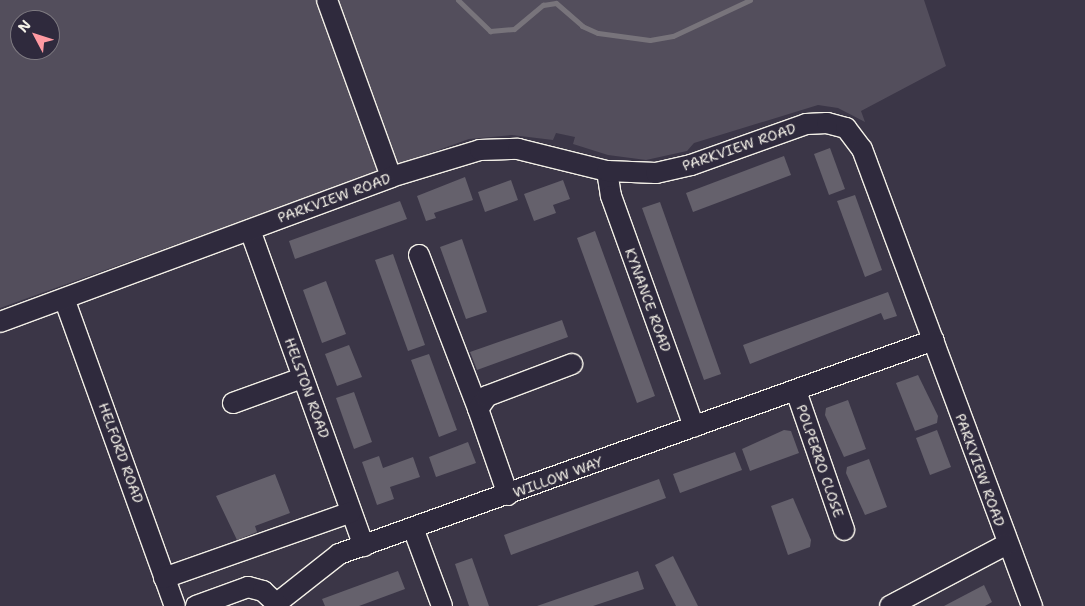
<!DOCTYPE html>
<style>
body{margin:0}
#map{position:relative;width:1085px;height:606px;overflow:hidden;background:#3b3647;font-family:"Shantell Sans",sans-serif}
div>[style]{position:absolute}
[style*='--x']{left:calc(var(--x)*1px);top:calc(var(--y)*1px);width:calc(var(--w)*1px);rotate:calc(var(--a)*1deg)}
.green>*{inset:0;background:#534e5c}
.stream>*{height:5px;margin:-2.5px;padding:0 2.5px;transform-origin:2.5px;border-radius:2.5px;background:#78747b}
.building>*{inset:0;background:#65616c}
.roads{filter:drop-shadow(1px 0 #f4f1e8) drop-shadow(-1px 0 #f4f1e8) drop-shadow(0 1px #f4f1e8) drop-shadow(0 -1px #f4f1e8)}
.minor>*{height:20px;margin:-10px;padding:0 10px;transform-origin:10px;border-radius:10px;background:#2f2a3d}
span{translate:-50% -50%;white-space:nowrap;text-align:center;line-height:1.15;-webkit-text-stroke:4.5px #2f2a3d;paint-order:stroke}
.street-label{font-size:14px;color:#f4f1e8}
.north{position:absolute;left:10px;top:10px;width:50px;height:50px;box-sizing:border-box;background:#2f2a3d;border:1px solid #7e7a81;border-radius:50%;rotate:310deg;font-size:14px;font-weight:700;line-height:20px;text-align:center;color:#f4f1e8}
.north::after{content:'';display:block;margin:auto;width:18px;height:22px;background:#ff9aa2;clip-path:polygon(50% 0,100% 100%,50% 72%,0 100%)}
</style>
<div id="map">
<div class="green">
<i style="clip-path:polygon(evenodd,0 0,924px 0,946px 66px,861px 111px,865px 122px,838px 108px,818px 105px,694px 143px,687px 151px,646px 160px,608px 155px,573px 144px,575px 137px,556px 133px,553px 140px,512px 135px,469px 139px,0 308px,0 0,20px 20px,50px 20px,50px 50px,20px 50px,20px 20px)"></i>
</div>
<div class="stream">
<i style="--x:458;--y:0;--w:45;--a:44.1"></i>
<i style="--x:490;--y:31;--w:24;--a:-5"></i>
<i style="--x:514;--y:29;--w:38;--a:-40"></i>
<i style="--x:543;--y:5;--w:13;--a:-9"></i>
<i style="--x:556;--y:3;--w:35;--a:41"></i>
<i style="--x:582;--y:26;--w:17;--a:24"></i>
<i style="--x:598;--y:33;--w:52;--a:7.7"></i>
<i style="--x:650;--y:40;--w:23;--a:-10"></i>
<i style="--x:673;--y:36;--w:85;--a:-25.1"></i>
</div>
<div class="building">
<i style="clip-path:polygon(830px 148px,845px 189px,829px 195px,814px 154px)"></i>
<i style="clip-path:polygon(784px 156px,791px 175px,693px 212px,686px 193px)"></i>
<i style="clip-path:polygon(465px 177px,473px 200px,434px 213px,436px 218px,426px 221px,417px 196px)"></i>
<i style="clip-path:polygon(511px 180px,518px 200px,485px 212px,478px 192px)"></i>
<i style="clip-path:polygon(563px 180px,570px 199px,553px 205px,556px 213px,534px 221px,524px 194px)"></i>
<i style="clip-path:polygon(855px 195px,882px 270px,865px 277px,837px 201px)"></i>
<i style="clip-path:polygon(400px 201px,407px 219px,295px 259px,289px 241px)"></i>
<i style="clip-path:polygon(660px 202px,721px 374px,704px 380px,642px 208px)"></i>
<i style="clip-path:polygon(595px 231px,655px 396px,637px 403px,577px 238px)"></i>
<i style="clip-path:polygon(462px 239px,487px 312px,466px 319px,440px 247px)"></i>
<i style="clip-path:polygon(393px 254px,425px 345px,408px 351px,375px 260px)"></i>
<i style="clip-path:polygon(326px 281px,346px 334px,322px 343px,303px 290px)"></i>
<i style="clip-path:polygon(888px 292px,897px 316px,884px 320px,881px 313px,750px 364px,743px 345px)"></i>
<i style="clip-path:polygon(562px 320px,568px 337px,477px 370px,470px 352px)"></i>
<i style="clip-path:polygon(349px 345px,362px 377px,337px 386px,325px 354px)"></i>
<i style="clip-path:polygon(429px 354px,457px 430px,439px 437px,411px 360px)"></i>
<i style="clip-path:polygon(918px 375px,938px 416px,937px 423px,915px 431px,896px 383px)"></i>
<i style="clip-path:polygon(354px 392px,372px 442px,354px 449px,336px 398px)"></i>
<i style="clip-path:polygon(848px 400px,866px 449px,844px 457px,825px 415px,826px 408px)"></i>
<i style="clip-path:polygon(784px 430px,791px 431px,799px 453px,750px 471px,742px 449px)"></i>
<i style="clip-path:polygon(937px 430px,951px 467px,930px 475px,916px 438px)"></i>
<i style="clip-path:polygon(468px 442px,476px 463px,436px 477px,429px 457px)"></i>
<i style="clip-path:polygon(735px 452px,742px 470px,680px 493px,673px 474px)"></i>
<i style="clip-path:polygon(379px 456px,383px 468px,413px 457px,420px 477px,390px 487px,394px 499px,377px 505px,362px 462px)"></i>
<i style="clip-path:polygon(869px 459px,887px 507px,865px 515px,846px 473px,847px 467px)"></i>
<i style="clip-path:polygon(275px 474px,290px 513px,255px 526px,257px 532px,237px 540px,216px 496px)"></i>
<i style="clip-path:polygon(659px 479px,666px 498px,511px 555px,504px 535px)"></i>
<i style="clip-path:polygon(793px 498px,811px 540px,810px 547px,788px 555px,771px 506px)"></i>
<i style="clip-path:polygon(673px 556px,698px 606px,676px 606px,655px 565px)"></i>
<i style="clip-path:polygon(472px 558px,478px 575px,489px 606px,469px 606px,455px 564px)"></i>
<i style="clip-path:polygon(398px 571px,405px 589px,359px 606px,325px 606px,322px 599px)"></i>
<i style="clip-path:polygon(638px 571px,644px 589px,593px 606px,537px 606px)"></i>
<i style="clip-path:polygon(984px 585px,992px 602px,985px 606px,944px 606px)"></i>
</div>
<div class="roads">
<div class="minor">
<i style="--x:327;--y:0;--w:188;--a:70.1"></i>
<i style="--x:607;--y:171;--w:25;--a:81"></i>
<i style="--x:611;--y:196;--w:245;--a:70.2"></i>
<i style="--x:250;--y:230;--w:336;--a:70.2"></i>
<i style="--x:419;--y:255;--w:165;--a:69"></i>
<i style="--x:65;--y:301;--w:324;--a:70.2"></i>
<i style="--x:0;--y:322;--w:417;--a:-20.3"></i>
<i style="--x:391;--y:177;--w:93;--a:-16.9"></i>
<i style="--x:480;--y:150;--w:38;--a:-2"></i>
<i style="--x:518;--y:149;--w:92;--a:13.9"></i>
<i style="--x:607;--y:171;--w:49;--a:2.3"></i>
<i style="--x:656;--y:173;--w:36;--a:-13"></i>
<i style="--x:691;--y:165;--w:122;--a:-19.6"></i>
<i style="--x:806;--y:124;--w:21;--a:-3"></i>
<i style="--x:827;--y:123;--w:20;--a:15"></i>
<i style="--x:846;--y:128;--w:26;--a:53"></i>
<i style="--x:862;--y:149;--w:488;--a:69.6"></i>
<i style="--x:796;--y:391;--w:147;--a:70.9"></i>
<i style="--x:233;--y:403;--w:73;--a:-19.9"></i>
<i style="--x:508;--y:495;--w:91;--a:-109.2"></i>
<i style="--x:478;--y:409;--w:16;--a:-55"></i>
<i style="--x:487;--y:396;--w:91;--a:-20.6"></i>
<i style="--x:413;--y:528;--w:83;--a:69.6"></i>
<i style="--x:164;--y:578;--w:198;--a:-19.4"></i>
<i style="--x:277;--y:603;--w:79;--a:-38.3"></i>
<i style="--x:339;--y:554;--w:632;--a:-19.78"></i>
<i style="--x:196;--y:606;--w:55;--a:-20.1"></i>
<i style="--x:248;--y:587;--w:16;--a:15"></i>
<i style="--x:263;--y:591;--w:22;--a:43"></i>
<i style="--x:890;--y:606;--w:132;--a:-27.9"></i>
</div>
</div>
<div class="street-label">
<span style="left:739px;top:147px;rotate:-19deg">PARKVIEW ROAD</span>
<span style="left:334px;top:198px;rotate:-20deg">PARKVIEW ROAD</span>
<span style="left:648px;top:300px;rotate:70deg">KYNANCE ROAD</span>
<span style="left:307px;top:388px;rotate:70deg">HELSTON ROAD</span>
<span style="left:121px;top:453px;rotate:70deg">HELFORD ROAD</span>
<span style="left:820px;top:461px;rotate:71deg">POLPERRO CLOSE</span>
<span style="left:980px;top:470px;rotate:70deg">PARKVIEW ROAD</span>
<span style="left:558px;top:477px;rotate:-20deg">WILLOW WAY</span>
</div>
<div class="north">N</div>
</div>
